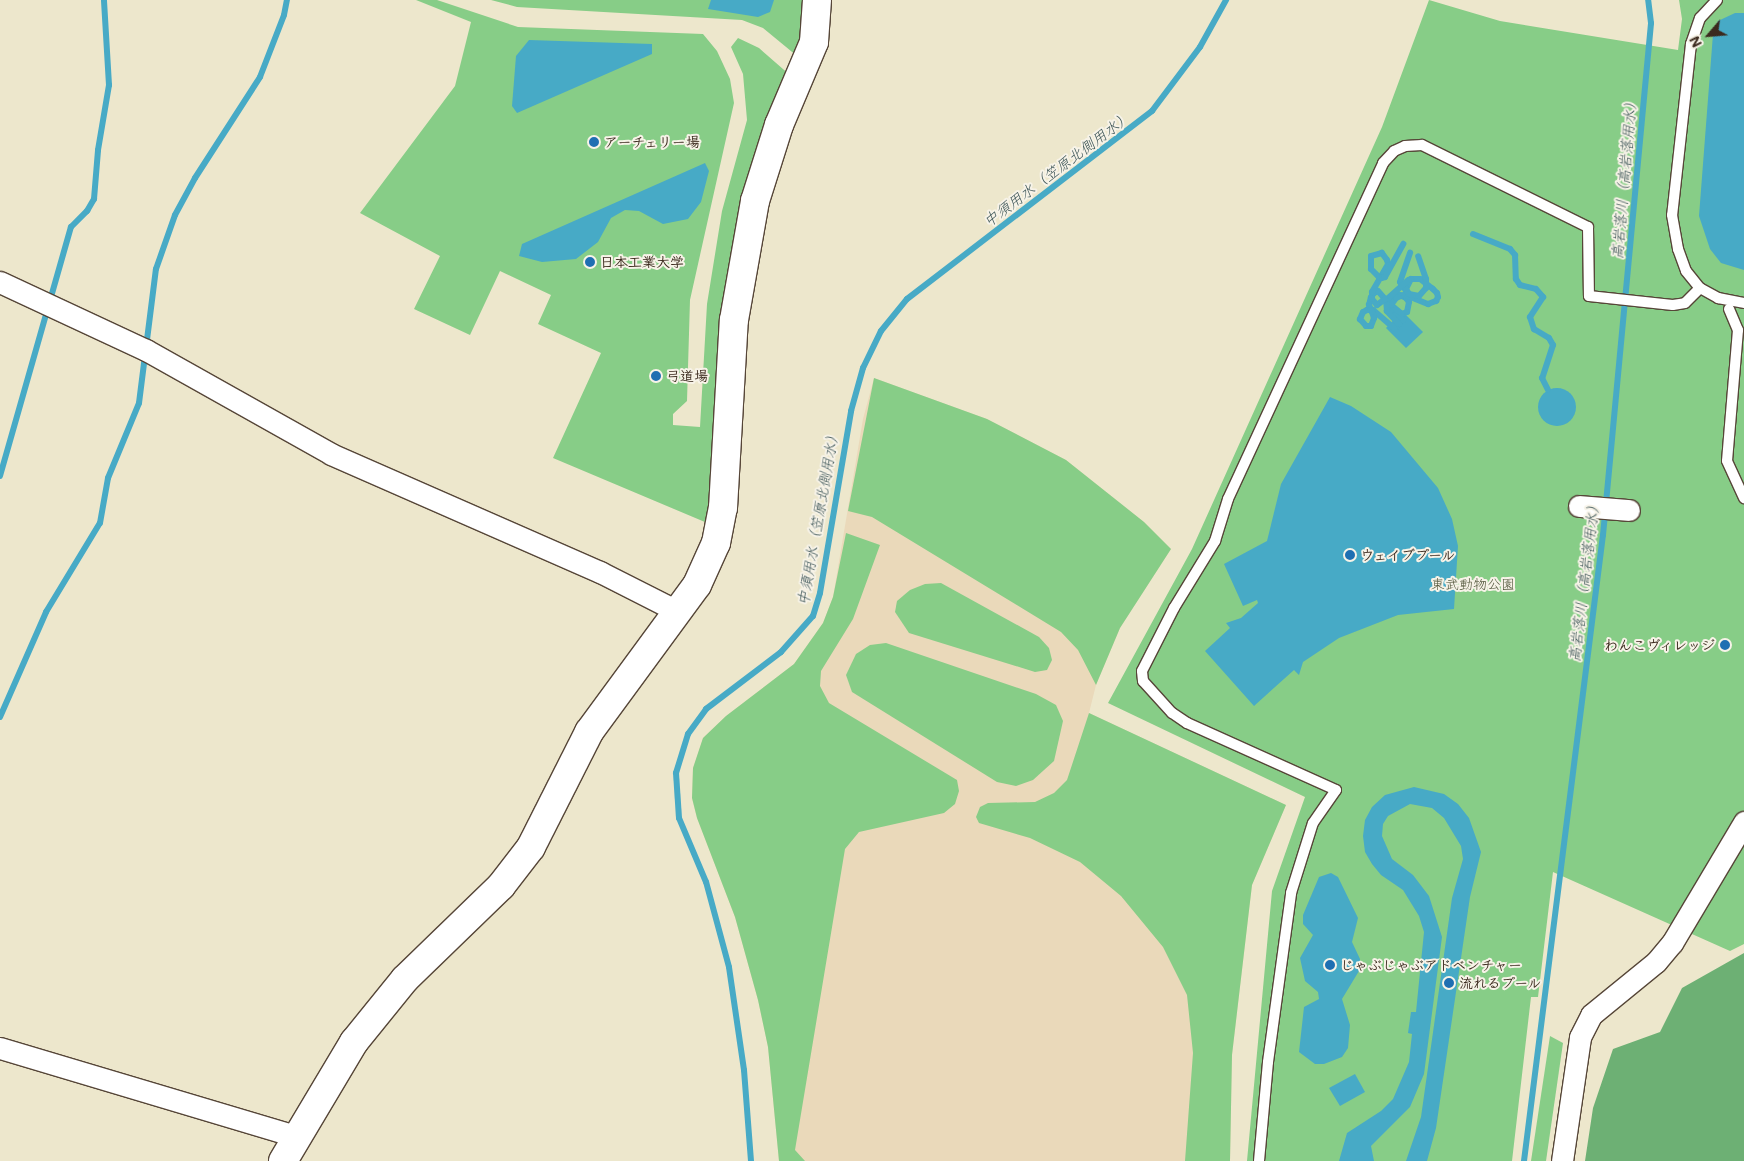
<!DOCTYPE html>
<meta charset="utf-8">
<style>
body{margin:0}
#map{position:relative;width:1744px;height:1161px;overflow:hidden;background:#ede7cc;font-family:Mali,"Klee One",sans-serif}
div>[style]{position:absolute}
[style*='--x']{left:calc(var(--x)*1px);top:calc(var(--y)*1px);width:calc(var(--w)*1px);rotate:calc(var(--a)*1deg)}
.built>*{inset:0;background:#ead9ba}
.green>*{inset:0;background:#87cd87}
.forest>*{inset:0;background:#6db074}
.water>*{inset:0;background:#47aac6}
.round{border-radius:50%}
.stream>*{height:6px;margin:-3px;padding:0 3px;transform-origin:3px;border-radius:3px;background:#47aac6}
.roads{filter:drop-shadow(1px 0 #564638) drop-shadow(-1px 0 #564638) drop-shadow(0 1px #564638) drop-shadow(0 -1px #564638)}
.lane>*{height:10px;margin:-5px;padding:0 5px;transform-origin:5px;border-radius:5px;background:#fff}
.street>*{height:21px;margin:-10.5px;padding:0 10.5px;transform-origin:10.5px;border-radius:10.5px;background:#fff}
.secondary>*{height:28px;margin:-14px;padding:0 14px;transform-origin:14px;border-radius:14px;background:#fff}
.dots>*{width:14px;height:14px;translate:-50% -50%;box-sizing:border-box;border:2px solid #f7f3e8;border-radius:50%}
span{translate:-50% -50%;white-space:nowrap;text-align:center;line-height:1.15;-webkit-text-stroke:4px #f7f3e8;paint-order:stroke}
.poi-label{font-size:14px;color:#3b2a1e;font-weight:700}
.left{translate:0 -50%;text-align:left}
.right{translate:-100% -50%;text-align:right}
.park-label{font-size:14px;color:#4e5338}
.water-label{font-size:15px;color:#3f5759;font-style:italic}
.north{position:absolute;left:1684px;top:10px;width:50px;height:50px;-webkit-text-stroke:4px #f7f3e8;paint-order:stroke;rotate:243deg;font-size:14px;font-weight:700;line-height:20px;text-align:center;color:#3b2a1e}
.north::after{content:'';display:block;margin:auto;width:18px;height:22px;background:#3b2a1e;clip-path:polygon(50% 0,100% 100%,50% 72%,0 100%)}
</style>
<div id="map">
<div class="built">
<i style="clip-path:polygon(874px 378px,987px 419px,1066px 460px,1144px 522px,1171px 549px,1120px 628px,1096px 685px,1089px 713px,1286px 805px,1252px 885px,1232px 1055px,1230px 1161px,779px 1161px,768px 1047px,758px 1000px,735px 917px,697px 818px,692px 798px,693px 768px,703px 738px,726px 716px,794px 664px,823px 623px,833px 597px,863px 419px)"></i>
</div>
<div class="green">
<i style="clip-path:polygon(416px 0,437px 0,518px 27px,703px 34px,717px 51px,730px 79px,734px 103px,690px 300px,687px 401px,673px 414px,673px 425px,700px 427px,707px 304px,722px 211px,747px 120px,743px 74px,731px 47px,738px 38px,759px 48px,791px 76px,768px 120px,712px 525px,553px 458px,601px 353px,538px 324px,551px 295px,500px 271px,470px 335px,414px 309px,440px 256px,360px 213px,455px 86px,471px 22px)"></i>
<i style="clip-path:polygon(491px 0,806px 0,797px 56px,763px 28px,742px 20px,517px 7px)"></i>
<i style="clip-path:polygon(1429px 0,1500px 21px,1678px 50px,1682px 19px,1679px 0,1744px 0,1744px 944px,1730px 951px,1553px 872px,1538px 997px,1531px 997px,1512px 1161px,1247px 1161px,1272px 891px,1305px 797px,1108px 703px,1192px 549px,1382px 127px)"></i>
<i style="clip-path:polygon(874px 378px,987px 419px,1066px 460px,1144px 522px,1171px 549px,1120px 628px,1096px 685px,1078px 650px,1061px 632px,872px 517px,848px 511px)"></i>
<i style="clip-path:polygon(846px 533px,880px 545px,853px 619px,821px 671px,820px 686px,829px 703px,957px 780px,959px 791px,955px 804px,944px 813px,859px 832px,845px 849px,795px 1150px,805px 1161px,779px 1161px,768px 1047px,758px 1000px,735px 917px,697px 818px,692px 798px,693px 768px,703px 738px,726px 716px,794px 664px,823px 623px,833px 597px)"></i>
<i style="clip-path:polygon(941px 583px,1039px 637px,1049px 648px,1052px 660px,1047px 670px,1035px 672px,909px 633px,895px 612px,897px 601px,910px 590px,925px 584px)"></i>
<i style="clip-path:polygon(886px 643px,1036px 694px,1056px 705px,1063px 721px,1054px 761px,1033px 780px,1016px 786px,997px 782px,852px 692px,846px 675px,856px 654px,870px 645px)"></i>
<i style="clip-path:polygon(1089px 713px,1286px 805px,1252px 885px,1232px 1055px,1230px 1161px,1185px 1161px,1193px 1053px,1187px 995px,1163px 947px,1121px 896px,1080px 862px,1030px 838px,979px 823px,976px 817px,980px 807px,988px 803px,1035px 802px,1054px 793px,1067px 780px)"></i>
<i style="clip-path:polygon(1550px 1036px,1563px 1043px,1546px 1161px,1531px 1161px)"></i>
</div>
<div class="forest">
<i style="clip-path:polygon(1744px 953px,1744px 1161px,1585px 1161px,1593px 1108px,1613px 1049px,1660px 1032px,1682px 988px)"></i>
</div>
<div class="water">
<i style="clip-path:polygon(711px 0,774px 0,770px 12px,758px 17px,708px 9px)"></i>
<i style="clip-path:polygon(1735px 13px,1744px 13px,1744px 270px,1721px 263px,1710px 249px,1699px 216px,1713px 34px,1718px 21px)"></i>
<i style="clip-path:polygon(529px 40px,652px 44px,652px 54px,517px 113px,512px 106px,516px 56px)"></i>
<i style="clip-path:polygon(705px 163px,709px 171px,701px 202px,688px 219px,663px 224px,639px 211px,625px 210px,611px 218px,598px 242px,576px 259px,542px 262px,519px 256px,522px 244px)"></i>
<i style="clip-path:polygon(1402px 311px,1423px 332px,1406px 348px,1386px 328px)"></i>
<i class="round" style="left:1538px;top:388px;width:38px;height:38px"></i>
<i style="clip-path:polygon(1330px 397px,1351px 406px,1391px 432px,1438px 488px,1452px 519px,1458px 546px,1454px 609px,1398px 615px,1339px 638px,1303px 662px,1299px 675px,1294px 670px,1254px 706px,1205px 651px,1230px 628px,1226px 623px,1241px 618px,1258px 603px,1257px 600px,1243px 606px,1224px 564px,1267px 541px,1281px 484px)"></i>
<i style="clip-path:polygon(1414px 787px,1444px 794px,1458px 804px,1469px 818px,1481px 852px,1470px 897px,1436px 1128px,1427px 1161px,1406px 1161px,1421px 1117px,1452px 898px,1463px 859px,1461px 846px,1444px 818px,1432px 808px,1410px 804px,1388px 816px,1383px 824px,1382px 836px,1392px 859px,1413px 875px,1429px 896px,1442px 937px,1424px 1074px,1410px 1107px,1371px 1146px,1374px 1161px,1339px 1161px,1347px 1133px,1381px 1111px,1393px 1099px,1409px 1062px,1412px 1034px,1408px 1033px,1411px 1012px,1416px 1012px,1424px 932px,1419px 916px,1403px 890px,1381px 875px,1372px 864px,1365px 852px,1363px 836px,1365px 820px,1372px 807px,1385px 795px)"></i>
<i style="clip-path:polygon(1331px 873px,1338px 877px,1358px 918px,1352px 942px,1360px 959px,1359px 971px,1342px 999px,1350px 1025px,1348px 1048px,1342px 1057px,1324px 1064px,1315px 1064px,1299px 1052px,1304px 1007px,1319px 999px,1318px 992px,1305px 981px,1300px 958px,1313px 935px,1303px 924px,1303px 915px,1319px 877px)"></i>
<i style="clip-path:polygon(1355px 1074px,1365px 1092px,1340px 1106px,1329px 1088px)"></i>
</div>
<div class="stream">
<i style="--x:1473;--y:234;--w:40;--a:22"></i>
<i style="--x:1510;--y:249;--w:8;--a:50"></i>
<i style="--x:1515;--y:255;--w:24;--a:88"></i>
<i style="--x:1516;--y:279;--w:7;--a:56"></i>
<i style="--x:1520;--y:285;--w:16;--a:14"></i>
<i style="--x:1536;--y:289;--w:11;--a:49"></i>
<i style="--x:1543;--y:297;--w:24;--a:123"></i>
<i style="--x:1530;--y:317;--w:13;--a:72"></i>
<i style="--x:1534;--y:329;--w:17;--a:31"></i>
<i style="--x:1549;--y:338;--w:8;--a:60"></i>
<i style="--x:1553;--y:345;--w:35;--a:108"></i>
<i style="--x:1542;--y:378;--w:13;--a:63"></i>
<i style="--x:1407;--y:292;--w:12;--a:-125"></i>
<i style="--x:1400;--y:282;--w:31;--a:-71"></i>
<i style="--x:1403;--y:320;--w:15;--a:-138"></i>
<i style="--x:1392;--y:310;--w:5;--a:-112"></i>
<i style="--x:1390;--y:305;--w:5;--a:-79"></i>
<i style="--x:1391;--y:300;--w:5;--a:-37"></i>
<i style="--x:1395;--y:297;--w:5;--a:-22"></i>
<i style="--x:1400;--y:295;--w:7;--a:27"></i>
<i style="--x:1406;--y:298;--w:5;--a:53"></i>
<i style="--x:1409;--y:302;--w:10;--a:101"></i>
<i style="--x:1407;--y:312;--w:5;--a:158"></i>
<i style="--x:1402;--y:314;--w:14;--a:-141"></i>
<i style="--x:1391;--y:305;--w:9;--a:-54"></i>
<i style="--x:1396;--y:298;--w:9;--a:-21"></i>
<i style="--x:1404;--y:295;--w:4;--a:14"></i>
<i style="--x:1408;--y:296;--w:22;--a:22"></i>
<i style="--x:1428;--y:304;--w:9;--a:-21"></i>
<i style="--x:1436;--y:301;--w:4;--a:-63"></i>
<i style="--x:1438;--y:297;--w:4;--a:-104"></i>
<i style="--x:1437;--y:293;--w:6;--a:-135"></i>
<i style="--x:1433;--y:289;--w:16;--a:-142"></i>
<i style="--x:1420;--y:279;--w:9;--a:180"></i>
<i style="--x:1411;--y:279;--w:11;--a:117"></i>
<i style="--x:1406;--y:289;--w:6;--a:59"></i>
<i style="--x:1409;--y:294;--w:10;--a:11"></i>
<i style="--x:1419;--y:296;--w:11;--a:-49"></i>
<i style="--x:1426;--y:288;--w:9;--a:-90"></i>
<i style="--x:1426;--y:279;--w:24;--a:-109"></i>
<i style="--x:1399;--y:324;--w:18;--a:-133"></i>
<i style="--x:1387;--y:311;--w:11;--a:-95"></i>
<i style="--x:1386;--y:300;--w:30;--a:-42"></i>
<i style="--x:1395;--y:329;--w:29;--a:-139"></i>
<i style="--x:1373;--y:310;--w:6;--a:180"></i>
<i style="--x:1367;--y:310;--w:4;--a:153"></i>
<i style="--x:1363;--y:312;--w:8;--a:113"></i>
<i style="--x:1360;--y:319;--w:9;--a:49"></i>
<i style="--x:1366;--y:326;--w:5;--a:0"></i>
<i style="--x:1371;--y:326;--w:9;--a:-69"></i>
<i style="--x:1374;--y:318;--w:6;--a:-108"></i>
<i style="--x:1372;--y:312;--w:8;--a:-113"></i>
<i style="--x:1369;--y:305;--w:8;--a:-76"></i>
<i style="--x:1371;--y:297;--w:5;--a:-53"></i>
<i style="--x:1374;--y:293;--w:4;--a:-27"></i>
<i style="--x:1378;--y:291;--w:11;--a:49"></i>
<i style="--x:1385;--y:299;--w:10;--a:143"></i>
<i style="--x:1377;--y:305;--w:8;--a:-130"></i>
<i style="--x:1372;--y:299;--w:7;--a:-90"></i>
<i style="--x:1372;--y:292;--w:32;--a:-60"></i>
<i style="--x:1388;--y:264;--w:4;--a:-104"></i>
<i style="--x:1387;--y:260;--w:9;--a:-126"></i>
<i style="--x:1382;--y:253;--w:11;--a:165"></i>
<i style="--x:1371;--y:256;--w:13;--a:90"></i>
<i style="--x:1371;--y:269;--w:11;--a:45"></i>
<i style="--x:1379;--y:277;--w:3;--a:18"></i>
<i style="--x:1382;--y:278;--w:3;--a:-18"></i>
<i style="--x:1385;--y:277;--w:38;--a:-61"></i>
<i style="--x:0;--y:476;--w:259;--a:-74.1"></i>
<i style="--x:71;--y:227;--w:23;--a:-45"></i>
<i style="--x:87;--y:211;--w:14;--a:-60"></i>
<i style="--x:94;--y:199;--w:49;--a:-85.3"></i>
<i style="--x:98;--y:150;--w:66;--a:-80.4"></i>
<i style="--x:109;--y:85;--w:85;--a:-93.4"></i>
<i style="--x:0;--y:717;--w:115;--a:-66.3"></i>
<i style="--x:46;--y:612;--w:104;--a:-58.8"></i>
<i style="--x:100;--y:523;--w:46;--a:-79.9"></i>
<i style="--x:108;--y:478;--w:81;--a:-67.5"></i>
<i style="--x:139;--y:403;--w:135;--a:-82.8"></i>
<i style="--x:156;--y:269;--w:57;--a:-70.6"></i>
<i style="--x:175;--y:215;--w:42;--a:-61.6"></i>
<i style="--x:195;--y:178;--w:120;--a:-57.2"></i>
<i style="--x:260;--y:77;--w:66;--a:-68.8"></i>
<i style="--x:284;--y:15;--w:15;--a:-79"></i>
<i style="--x:751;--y:1161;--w:91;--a:-94.4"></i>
<i style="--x:744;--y:1070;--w:104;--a:-98.3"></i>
<i style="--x:729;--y:967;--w:88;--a:-105.1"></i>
<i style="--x:706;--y:882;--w:69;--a:-112.9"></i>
<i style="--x:679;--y:818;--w:45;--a:-93.8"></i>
<i style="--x:676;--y:773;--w:41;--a:-72.9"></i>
<i style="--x:688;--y:734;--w:31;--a:-54"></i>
<i style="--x:706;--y:709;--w:94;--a:-37.2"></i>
<i style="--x:781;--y:652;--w:48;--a:-48.4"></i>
<i style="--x:813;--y:616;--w:24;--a:-73"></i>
<i style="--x:820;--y:593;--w:185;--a:-80.3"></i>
<i style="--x:851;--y:411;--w:45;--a:-74.4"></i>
<i style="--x:863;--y:368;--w:41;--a:-64.1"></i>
<i style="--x:881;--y:331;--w:41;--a:-50.9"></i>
<i style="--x:907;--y:299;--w:309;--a:-37.5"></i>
<i style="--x:1152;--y:111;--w:80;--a:-53.1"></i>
<i style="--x:1200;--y:47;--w:54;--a:-61"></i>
<i style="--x:1524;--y:1161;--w:631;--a:-82.81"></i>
<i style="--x:1603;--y:535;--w:514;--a:-84.64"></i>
<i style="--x:1651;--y:23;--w:23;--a:-97"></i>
</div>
<div class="roads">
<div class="lane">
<i style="--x:1717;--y:0;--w:25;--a:133"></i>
<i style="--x:1700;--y:18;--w:28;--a:109"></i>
<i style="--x:1691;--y:44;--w:172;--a:96.3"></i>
<i style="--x:1672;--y:215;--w:35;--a:80"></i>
<i style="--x:1678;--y:249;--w:23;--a:70"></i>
<i style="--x:1686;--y:271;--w:22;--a:51"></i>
<i style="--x:1700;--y:288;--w:21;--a:29"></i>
<i style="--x:1718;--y:298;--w:26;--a:11"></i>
<i style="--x:1729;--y:309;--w:23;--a:67"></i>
<i style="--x:1738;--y:330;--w:131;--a:94.8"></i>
<i style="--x:1727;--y:461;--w:41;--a:65.3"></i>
<i style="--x:1259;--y:1161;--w:99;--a:-84.8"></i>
<i style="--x:1268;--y:1062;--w:171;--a:-82.2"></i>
<i style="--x:1291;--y:893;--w:73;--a:-72.6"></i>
<i style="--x:1313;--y:823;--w:40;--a:-55.1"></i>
<i style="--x:1336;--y:790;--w:163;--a:-155.8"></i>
<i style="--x:1187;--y:723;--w:18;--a:-146"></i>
<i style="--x:1172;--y:713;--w:43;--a:-132.2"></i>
<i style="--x:1143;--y:681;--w:10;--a:-96"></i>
<i style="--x:1142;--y:671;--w:71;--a:-63.1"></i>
<i style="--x:1174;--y:608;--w:79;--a:-58.5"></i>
<i style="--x:1215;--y:541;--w:44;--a:-72.8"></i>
<i style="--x:1228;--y:499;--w:370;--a:-65.2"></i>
<i style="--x:1383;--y:163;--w:16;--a:-47"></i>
<i style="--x:1394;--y:151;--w:12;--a:-24"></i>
<i style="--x:1405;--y:146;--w:17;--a:-3"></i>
<i style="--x:1422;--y:145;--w:185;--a:26.3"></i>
<i style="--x:1588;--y:227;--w:69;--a:89.2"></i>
<i style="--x:1589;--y:296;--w:84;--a:6.1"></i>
<i style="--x:1673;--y:305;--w:12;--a:-9"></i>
<i style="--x:1685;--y:303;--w:21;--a:-45"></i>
</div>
<div class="street">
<i style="--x:0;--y:282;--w:161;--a:25"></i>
<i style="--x:146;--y:350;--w:212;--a:29.3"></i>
<i style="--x:331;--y:454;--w:294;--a:23.7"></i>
<i style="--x:600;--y:572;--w:86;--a:26.9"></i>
<i style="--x:1579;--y:506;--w:50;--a:4.6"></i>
<i style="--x:0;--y:1048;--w:311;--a:16.6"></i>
<i style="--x:1562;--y:1161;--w:125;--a:-81.7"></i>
<i style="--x:1580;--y:1037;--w:25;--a:-63"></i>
<i style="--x:1591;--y:1015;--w:84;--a:-39.2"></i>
<i style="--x:1656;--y:962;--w:25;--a:-50"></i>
<i style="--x:1672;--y:943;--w:141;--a:-59.2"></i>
</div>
<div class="secondary">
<i style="--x:283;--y:1161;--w:139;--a:-59.2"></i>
<i style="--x:354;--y:1042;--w:81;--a:-51"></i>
<i style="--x:405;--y:979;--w:134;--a:-44.1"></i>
<i style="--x:501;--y:886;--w:49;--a:-52.4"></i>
<i style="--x:531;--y:847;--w:129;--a:-63.2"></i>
<i style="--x:589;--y:732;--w:182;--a:-53.7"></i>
<i style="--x:697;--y:585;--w:46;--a:-65.7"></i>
<i style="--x:716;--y:543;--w:36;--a:-79"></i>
<i style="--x:723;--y:508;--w:188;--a:-86.7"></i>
<i style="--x:734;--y:320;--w:121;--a:-80"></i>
<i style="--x:755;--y:201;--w:80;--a:-72.5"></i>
<i style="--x:779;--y:125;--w:90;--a:-67.1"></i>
<i style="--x:814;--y:42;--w:42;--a:-85.9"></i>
</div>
</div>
<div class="dots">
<i style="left:594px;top:142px;background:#1f6fb2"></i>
<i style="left:590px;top:262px;background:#1f6fb2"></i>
<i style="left:656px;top:376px;background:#1f6fb2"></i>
<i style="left:1350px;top:555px;background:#1f6fb2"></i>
<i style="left:1725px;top:645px;background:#1f6fb2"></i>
<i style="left:1330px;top:965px;background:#1f6fb2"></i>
<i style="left:1449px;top:983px;background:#1f6fb2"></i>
</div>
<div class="poi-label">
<span class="left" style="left:604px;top:142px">アーチェリー場</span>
<span class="left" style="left:600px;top:262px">日本工業大学</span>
<span class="left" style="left:666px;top:376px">弓道場</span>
<span class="left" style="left:1360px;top:555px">ウェイブプール</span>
<span class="right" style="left:1715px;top:645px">わんこヴィレッジ</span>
<span class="left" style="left:1340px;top:965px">じゃぶじゃぶアドベンチャー</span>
<span class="left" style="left:1459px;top:983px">流れるプール</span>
</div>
<div class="park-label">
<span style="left:1473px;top:584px">東武動物公園</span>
</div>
<div class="water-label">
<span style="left:1057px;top:169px;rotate:-37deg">中須用水（笠原北側用水）</span>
<span style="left:1624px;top:177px;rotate:-85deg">高岩落川（高岩落用水）</span>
<span style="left:818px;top:517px;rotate:-80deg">中須用水（笠原北側用水）</span>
<span style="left:1584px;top:580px;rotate:-83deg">高岩落川（高岩落用水）</span>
</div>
<div class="north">N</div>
</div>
